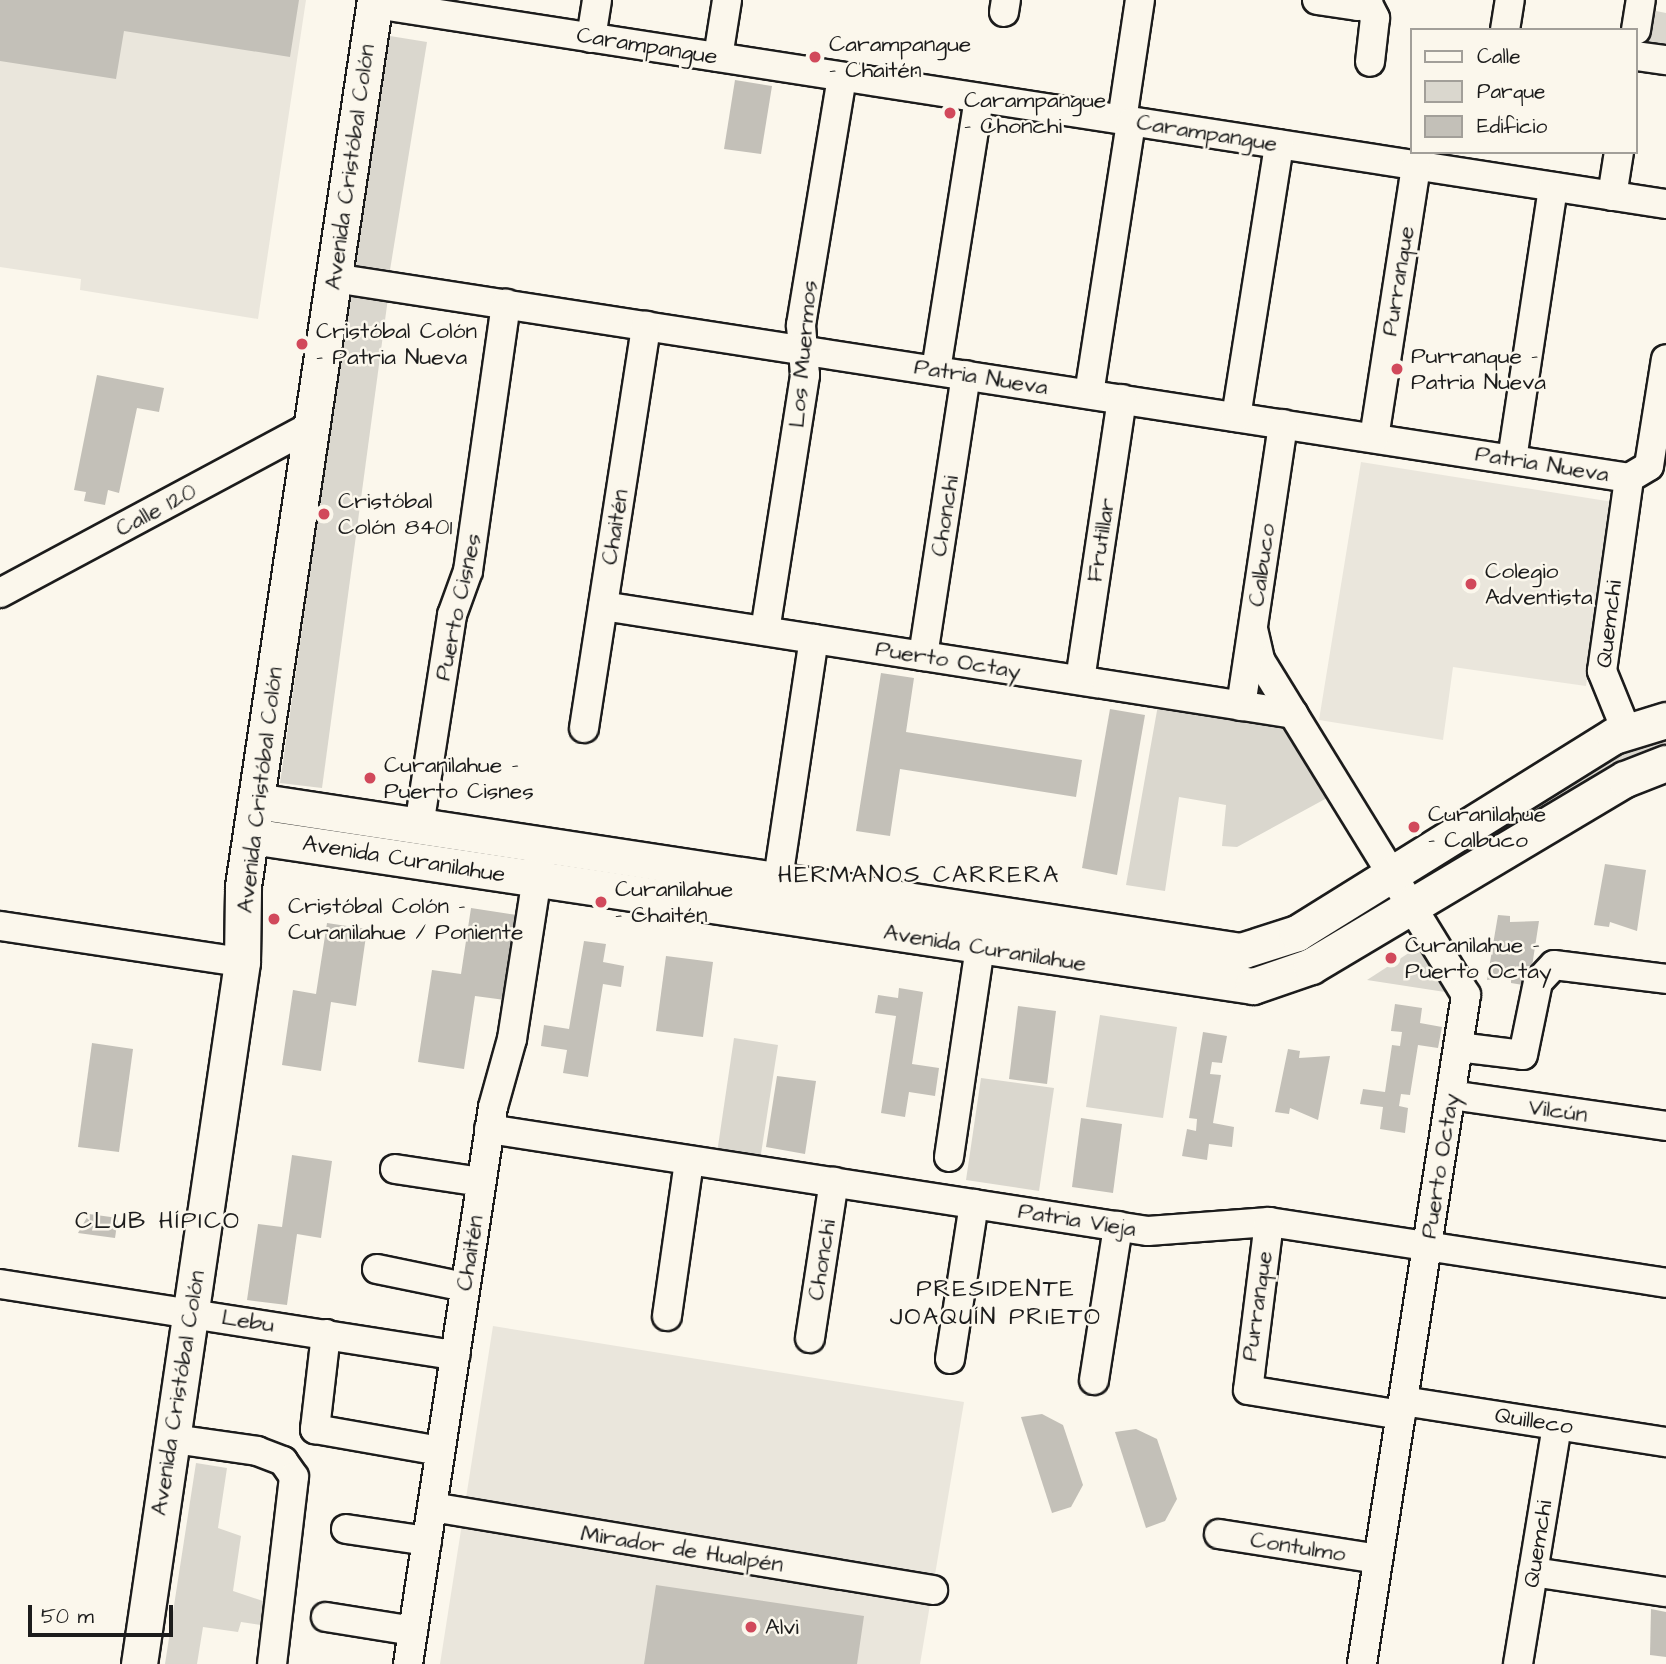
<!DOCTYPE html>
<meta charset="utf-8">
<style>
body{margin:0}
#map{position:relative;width:1666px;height:1664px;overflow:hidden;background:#fbf7ec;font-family:"Architects Daughter",sans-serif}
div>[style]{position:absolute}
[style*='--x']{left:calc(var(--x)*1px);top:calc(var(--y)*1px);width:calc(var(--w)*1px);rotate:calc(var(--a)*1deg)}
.built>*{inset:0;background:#eae6dc}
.green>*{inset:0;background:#dad7ce}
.building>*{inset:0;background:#c3c0b8}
.roads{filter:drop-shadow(2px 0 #1c1c1c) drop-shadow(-2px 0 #1c1c1c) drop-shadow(0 2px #1c1c1c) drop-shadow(0 -2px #1c1c1c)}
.minor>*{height:28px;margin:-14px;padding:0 14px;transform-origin:14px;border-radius:14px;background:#fbf7ec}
.major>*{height:35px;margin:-17.5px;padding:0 17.5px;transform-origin:17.5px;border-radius:17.5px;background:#fbf7ec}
.dots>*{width:19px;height:19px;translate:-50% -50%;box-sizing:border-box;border:4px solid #fbf7ec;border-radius:50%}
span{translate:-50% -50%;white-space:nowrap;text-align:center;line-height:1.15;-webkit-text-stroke:5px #fbf7ec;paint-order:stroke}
.poi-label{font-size:23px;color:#1c1c1c}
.left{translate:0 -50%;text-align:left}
.street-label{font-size:23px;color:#1c1c1c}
.neighbourhood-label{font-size:24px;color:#1c1c1c;letter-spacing:2px}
.legend{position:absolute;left:1410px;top:28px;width:228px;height:126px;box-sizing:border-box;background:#fbf7ec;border:2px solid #a29f99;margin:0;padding:9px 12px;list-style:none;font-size:21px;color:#1c1c1c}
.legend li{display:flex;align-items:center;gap:14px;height:35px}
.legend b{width:35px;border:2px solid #a29f99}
.scale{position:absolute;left:28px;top:1605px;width:145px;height:32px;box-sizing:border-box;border:4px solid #1c1c1c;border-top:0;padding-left:9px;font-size:21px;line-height:24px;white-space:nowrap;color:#1c1c1c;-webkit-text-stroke:5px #fbf7ec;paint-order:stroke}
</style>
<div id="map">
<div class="built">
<i style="clip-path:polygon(0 0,306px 0,258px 319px,80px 290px,81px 279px,0 267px)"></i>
<i style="clip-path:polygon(1361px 462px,1613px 502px,1586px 686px,1453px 667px,1443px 740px,1319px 720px)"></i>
<i style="clip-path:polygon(493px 1326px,964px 1402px,920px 1664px,440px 1664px)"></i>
</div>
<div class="green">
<i style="clip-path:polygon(1656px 11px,1666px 13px,1666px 50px,1638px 46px)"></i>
<i style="clip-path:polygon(390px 36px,427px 42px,390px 270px,355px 265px)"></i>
<i style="clip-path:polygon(350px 293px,388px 298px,322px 788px,280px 783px)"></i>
<i style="clip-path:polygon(1158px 705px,1277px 722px,1293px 733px,1327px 798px,1237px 847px,1222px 846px,1226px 805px,1179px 797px,1165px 891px,1126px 885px)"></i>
<i style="clip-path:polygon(1666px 737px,1666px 746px,1625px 760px,1435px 874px,1431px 868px,1619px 753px)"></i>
<i style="clip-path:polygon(1418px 947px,1445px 992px,1367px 980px)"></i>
<i style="clip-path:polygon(1100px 1015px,1177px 1027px,1163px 1118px,1086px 1107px)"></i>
<i style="clip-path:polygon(734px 1038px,778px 1045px,760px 1160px,717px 1153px)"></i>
<i style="clip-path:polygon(981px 1078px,1054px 1088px,1039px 1191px,966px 1180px)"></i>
<i style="clip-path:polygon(196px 1463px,227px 1468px,218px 1528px,241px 1536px,233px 1591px,266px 1602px,261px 1625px,241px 1622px,238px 1632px,203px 1627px,197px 1664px,165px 1664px)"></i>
</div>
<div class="building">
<i style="clip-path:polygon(0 0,299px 0,290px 57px,124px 31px,116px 79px,0 61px)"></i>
<i style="clip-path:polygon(735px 80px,772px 86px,761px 154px,724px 149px)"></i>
<i style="clip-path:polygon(97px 375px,164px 388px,159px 412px,137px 408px,119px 493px,108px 490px,105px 505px,84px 501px,86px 492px,74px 490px)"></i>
<i style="clip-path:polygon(881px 673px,914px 678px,906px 732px,1082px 760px,1076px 797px,900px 769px,890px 836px,856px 831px)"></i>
<i style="clip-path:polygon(1110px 709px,1145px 715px,1117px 875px,1082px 868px)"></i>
<i style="clip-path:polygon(1605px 864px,1646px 870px,1637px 931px,1610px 922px,1609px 927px,1594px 925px)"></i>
<i style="clip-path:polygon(471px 908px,517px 915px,505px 1000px,475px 996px,464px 1069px,418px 1062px,432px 970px,461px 974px)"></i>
<i style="clip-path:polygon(1498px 915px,1510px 916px,1510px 922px,1539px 921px,1529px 986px,1511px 983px,1511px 976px,1487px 980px)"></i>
<i style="clip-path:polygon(327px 923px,367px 929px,356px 1006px,331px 1002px,321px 1071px,282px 1065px,293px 990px,316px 994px)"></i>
<i style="clip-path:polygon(584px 941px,606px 944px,603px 962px,624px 966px,621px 987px,603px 984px,588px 1077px,563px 1073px,567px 1050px,541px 1046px,544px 1025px,569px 1029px)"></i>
<i style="clip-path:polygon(666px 956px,713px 962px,703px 1037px,656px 1031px)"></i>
<i style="clip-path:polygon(899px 988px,923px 992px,912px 1064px,939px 1068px,935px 1096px,909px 1092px,905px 1117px,881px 1113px,896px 1016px,875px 1013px,878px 995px,898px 998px)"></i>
<i style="clip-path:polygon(1395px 1004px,1422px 1008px,1420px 1023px,1442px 1027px,1438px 1048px,1418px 1045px,1410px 1095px,1401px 1094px,1399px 1106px,1408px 1108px,1405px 1133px,1380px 1129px,1383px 1107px,1360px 1104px,1363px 1089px,1385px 1092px,1392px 1045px,1400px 1046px,1402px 1032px,1391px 1031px)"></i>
<i style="clip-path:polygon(1018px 1006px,1056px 1011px,1047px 1084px,1009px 1079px)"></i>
<i style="clip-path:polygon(1203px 1032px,1227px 1036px,1222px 1063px,1212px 1062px,1210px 1074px,1221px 1075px,1213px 1123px,1234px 1127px,1232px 1147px,1209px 1144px,1207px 1160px,1182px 1156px,1187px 1129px,1196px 1131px,1197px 1119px,1189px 1118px)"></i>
<i style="clip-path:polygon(92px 1043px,133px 1049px,119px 1152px,78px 1147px)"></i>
<i style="clip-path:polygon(1288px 1049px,1300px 1051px,1299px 1058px,1330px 1056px,1318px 1120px,1290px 1108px,1289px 1114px,1275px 1112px)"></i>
<i style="clip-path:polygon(777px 1076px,816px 1081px,805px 1154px,766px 1147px)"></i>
<i style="clip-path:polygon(1081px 1118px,1122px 1124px,1113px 1193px,1072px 1187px)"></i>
<i style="clip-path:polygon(292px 1155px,332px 1161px,321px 1238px,297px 1234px,287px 1305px,247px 1300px,258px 1224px,282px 1227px)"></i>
<i style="clip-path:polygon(89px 1214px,118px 1218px,115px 1238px,78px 1233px)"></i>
<i style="clip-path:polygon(1042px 1414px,1063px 1425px,1083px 1485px,1071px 1507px,1052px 1513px,1021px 1417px)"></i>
<i style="clip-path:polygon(1136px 1429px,1157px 1439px,1177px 1499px,1165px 1521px,1146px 1528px,1115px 1432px)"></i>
<i style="clip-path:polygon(656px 1585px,864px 1616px,857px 1664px,644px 1664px)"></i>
<i style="clip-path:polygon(1651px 1609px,1666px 1612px,1666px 1657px,1650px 1655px)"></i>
</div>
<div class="roads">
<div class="minor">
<i style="--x:1317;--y:0;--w:41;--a:8.3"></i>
<i style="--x:1358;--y:6;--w:12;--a:-31"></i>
<i style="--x:1367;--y:2;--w:18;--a:63"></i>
<i style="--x:1375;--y:18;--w:44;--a:96.5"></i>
<i style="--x:375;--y:4;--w:1306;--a:8.81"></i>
<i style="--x:1004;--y:12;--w:12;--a:-81"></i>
<i style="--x:1505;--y:30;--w:30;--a:-81"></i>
<i style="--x:1636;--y:30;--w:30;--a:-81"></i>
<i style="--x:591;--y:38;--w:38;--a:-81"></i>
<i style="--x:1636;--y:56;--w:30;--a:8"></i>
<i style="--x:718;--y:57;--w:58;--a:-81"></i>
<i style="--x:1122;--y:120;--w:121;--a:-81.5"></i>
<i style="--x:1612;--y:196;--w:45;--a:-81"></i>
<i style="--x:334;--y:278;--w:1310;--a:8.78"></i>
<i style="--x:1629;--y:478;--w:23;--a:-31"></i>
<i style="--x:1649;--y:466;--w:108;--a:-81"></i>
<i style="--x:936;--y:370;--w:275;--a:-81"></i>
<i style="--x:1089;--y:394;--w:275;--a:-81.2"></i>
<i style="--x:1236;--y:417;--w:276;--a:-81"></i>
<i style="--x:1374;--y:438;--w:275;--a:-81.2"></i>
<i style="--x:1512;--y:459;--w:275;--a:-81.4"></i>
<i style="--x:0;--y:593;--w:354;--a:-28.2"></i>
<i style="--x:603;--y:606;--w:699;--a:8.88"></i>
<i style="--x:1253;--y:629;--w:32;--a:77"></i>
<i style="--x:1260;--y:660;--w:393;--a:58.4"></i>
<i style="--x:1466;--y:995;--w:677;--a:98.84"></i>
<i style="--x:765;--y:631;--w:259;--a:-81.1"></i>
<i style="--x:805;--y:375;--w:50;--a:-94.6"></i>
<i style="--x:801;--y:325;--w:251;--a:-80.6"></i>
<i style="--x:923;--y:656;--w:284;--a:-81.3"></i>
<i style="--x:1080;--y:680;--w:284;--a:-81.5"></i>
<i style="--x:1241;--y:706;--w:285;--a:-81.5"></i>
<i style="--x:584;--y:728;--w:407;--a:-81.2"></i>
<i style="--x:1626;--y:730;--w:64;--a:-112.1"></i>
<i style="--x:1602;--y:671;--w:195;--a:-82"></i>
<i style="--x:419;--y:826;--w:214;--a:-81.1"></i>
<i style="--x:452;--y:615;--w:47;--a:-70"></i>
<i style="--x:468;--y:571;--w:270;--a:-81.9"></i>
<i style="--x:775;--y:899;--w:263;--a:-81.5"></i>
<i style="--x:0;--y:926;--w:245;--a:8.5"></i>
<i style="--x:1458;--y:1047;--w:65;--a:7"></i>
<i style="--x:1523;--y:1055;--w:75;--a:-78.4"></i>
<i style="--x:1538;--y:982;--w:23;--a:-47"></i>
<i style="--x:1554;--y:965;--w:113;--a:7.1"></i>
<i style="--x:1451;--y:1095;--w:217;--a:8.2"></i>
<i style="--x:489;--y:1129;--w:667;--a:8.8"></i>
<i style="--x:1148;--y:1231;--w:121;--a:-4.3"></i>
<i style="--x:1269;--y:1222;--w:402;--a:8.7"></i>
<i style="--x:949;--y:1157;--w:233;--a:-81.6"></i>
<i style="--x:395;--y:1169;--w:87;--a:8.6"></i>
<i style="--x:1269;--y:1222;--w:169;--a:97.1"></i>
<i style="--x:1248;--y:1390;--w:155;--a:9.3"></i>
<i style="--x:377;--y:1269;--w:90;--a:11.6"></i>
<i style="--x:0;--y:1284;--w:461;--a:8.9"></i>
<i style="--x:667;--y:1316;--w:157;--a:-81.9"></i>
<i style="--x:326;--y:1334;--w:96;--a:96.6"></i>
<i style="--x:315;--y:1429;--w:127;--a:10"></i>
<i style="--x:810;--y:1338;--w:158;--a:-81.3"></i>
<i style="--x:950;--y:1359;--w:157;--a:-81.2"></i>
<i style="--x:1094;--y:1380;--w:156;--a:-81.1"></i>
<i style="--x:1403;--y:1401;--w:266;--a:8.9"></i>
<i style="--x:174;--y:1439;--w:84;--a:8.2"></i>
<i style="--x:257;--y:1451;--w:28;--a:21"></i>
<i style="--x:283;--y:1461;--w:19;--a:55"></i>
<i style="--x:294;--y:1477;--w:188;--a:96.7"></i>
<i style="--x:432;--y:1507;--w:508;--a:9.41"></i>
<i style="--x:346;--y:1529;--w:82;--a:8.4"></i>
<i style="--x:1219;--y:1534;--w:161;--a:8.9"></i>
<i style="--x:1533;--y:1572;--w:134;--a:8.6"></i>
<i style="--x:326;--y:1617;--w:88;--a:9.1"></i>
<i style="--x:408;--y:1664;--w:563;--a:-81.32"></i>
<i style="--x:493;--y:1107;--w:71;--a:-74.4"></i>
<i style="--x:512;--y:1039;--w:183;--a:-81.2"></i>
<i style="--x:1518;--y:1664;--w:242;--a:-80.7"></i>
</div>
<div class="major">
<i style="--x:256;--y:801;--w:996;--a:8.66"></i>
<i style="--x:1241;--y:951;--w:59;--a:-17.8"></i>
<i style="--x:1297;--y:933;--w:373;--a:-31.9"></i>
<i style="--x:1614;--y:736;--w:54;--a:-17.1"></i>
<i style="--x:251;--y:836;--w:1013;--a:8.51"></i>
<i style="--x:1253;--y:986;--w:61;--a:-19"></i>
<i style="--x:1311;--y:966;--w:365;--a:-30.8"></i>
<i style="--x:1625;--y:779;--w:44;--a:-21.3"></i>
<i style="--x:139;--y:1664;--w:710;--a:-81.65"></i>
<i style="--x:242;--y:962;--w:76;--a:-89.2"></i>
<i style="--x:243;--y:886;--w:896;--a:-81.53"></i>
</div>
</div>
<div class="dots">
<i style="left:815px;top:57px;background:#d1495b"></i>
<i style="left:950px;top:113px;background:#d1495b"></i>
<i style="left:302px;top:344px;background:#d1495b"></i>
<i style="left:1397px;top:369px;background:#d1495b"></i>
<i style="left:324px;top:514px;background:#d1495b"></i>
<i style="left:1471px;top:584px;background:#d1495b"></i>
<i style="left:370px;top:778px;background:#d1495b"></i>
<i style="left:1414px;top:827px;background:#d1495b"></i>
<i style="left:601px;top:902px;background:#d1495b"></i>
<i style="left:274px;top:919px;background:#d1495b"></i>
<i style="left:1391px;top:958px;background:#d1495b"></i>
<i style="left:751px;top:1627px;background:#d1495b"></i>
</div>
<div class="poi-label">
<span class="left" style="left:829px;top:57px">Carampangue<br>- Chaitén</span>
<span class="left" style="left:964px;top:113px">Carampangue<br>- Chonchi</span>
<span class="left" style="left:316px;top:344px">Cristóbal Colón<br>- Patria Nueva</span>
<span class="left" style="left:1411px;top:369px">Purranque -<br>Patria Nueva</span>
<span class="left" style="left:338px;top:514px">Cristóbal<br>Colón 8401</span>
<span class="left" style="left:1485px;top:584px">Colegio<br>Adventista</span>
<span class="left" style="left:384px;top:778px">Curanilahue -<br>Puerto Cisnes</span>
<span class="left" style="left:1428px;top:827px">Curanilahue<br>- Calbuco</span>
<span class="left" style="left:615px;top:902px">Curanilahue<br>- Chaitén</span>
<span class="left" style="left:288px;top:919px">Cristóbal Colón -<br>Curanilahue / Poniente</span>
<span class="left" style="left:1405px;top:958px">Curanilahue -<br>Puerto Octay</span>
<span class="left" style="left:765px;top:1627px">Alvi</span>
</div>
<div class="street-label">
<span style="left:647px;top:46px;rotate:9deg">Carampangue</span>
<span style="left:1207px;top:133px;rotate:9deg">Carampangue</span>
<span style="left:350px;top:167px;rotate:-82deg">Avenida Cristóbal Colón</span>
<span style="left:1398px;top:281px;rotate:-81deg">Purranque</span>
<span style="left:803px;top:354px;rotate:-85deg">Los Muermos</span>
<span style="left:981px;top:377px;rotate:9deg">Patria Nueva</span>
<span style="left:1542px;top:464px;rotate:9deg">Patria Nueva</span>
<span style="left:156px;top:510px;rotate:-28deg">Calle 120</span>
<span style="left:945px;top:516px;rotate:-81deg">Chonchi</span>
<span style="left:615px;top:527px;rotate:-81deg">Chaitén</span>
<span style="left:1101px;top:540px;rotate:-81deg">Frutillar</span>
<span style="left:1262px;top:565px;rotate:-82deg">Calbuco</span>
<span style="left:458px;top:607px;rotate:-78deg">Puerto Cisnes</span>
<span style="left:1609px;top:624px;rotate:-83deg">Quemchi</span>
<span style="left:948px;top:660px;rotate:9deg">Puerto Octay</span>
<span style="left:260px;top:790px;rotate:-83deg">Avenida Cristóbal Colón</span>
<span style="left:404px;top:859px;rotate:9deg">Avenida Curanilahue</span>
<span style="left:985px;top:948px;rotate:9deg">Avenida Curanilahue</span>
<span style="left:1558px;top:1111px;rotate:8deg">Vilcún</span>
<span style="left:1440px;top:1166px;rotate:-81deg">Puerto Octay</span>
<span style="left:1077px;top:1220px;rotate:9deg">Patria Vieja</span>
<span style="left:470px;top:1253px;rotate:-81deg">Chaitén</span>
<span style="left:822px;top:1260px;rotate:-81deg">Chonchi</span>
<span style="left:1257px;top:1306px;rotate:-82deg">Purranque</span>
<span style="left:248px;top:1321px;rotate:9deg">Lebu</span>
<span style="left:178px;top:1393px;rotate:-81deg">Avenida Cristóbal Colón</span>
<span style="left:1534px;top:1421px;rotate:9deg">Quilleco</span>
<span style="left:1538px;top:1544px;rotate:-81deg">Quemchi</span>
<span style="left:1298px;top:1547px;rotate:9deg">Contulmo</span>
<span style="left:682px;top:1549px;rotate:9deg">Mirador de Hualpén</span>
</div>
<div class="neighbourhood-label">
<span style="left:919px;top:876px">HERMANOS CARRERA</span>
<span style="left:158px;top:1222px">CLUB HÍPICO</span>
<span style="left:996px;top:1304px">PRESIDENTE<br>JOAQUÍN PRIETO</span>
</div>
<ul class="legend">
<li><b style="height:9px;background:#fbf7ec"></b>Calle</li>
<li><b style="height:19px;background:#dad7ce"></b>Parque</li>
<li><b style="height:19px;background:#c3c0b8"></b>Edificio</li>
</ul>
<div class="scale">50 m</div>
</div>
